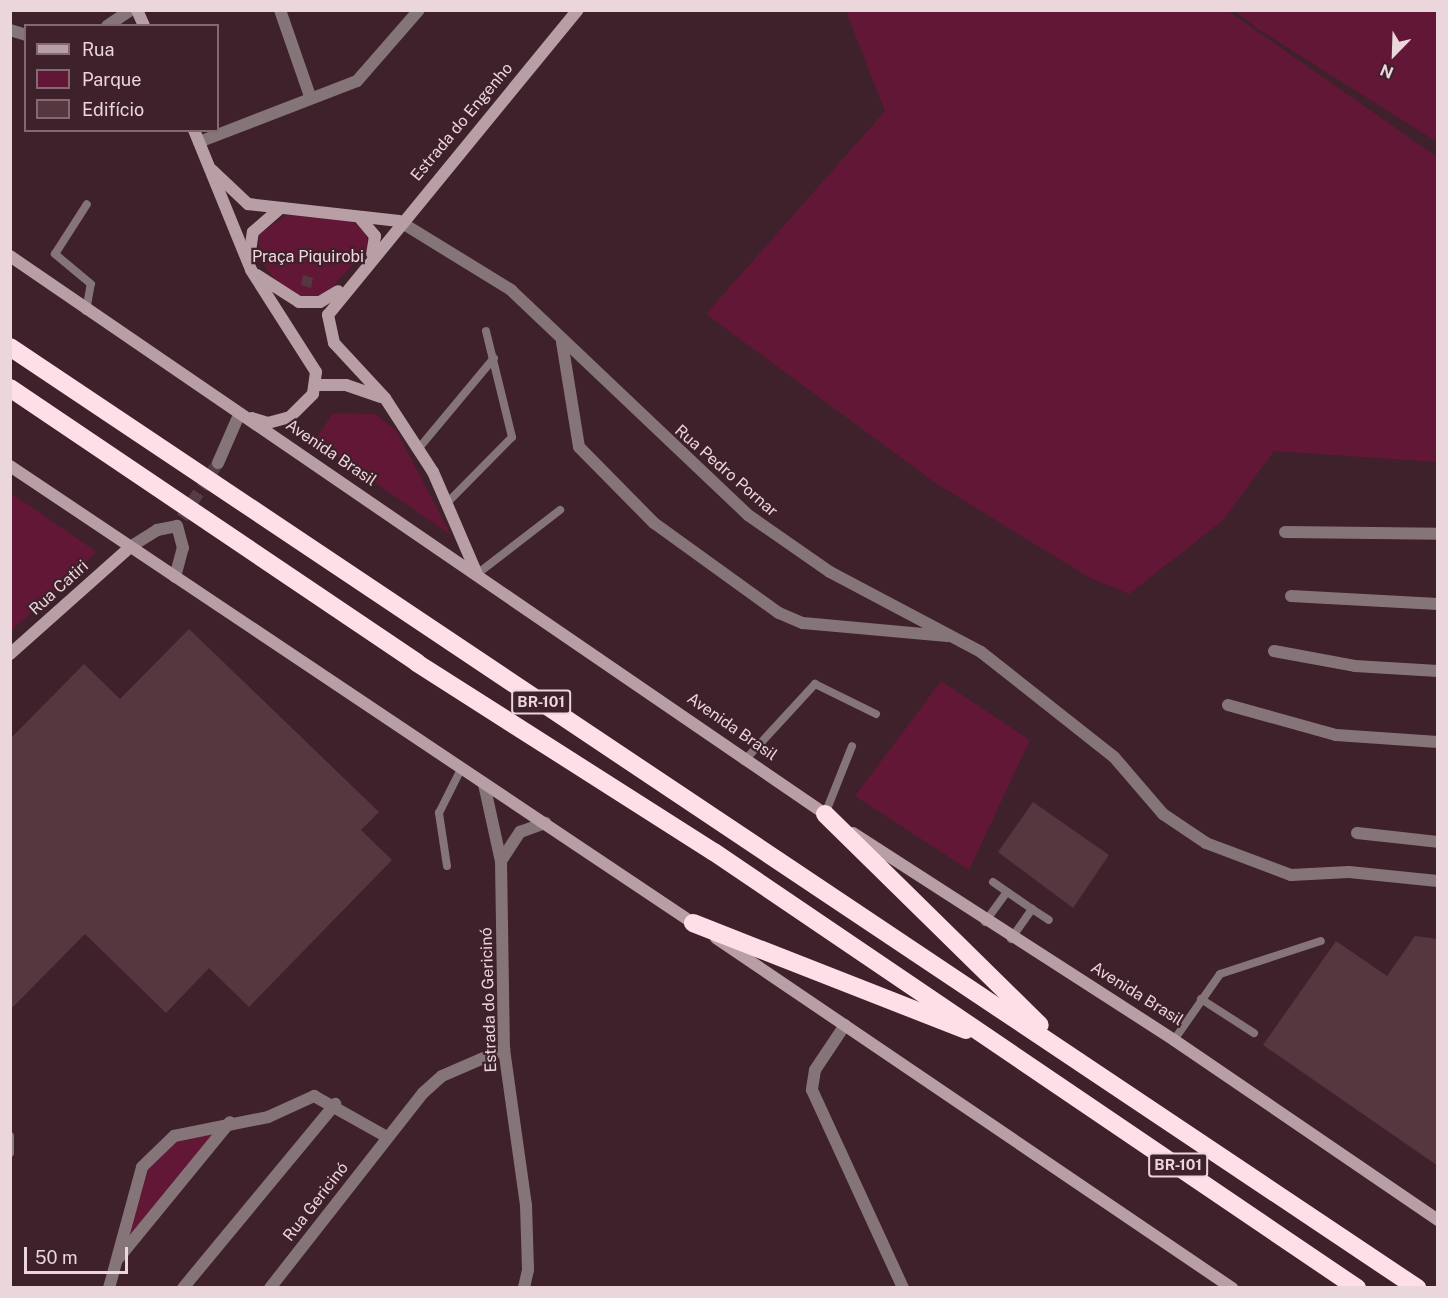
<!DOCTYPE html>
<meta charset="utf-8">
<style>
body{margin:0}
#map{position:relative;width:1448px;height:1298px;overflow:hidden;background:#3e212a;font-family:"Public Sans",sans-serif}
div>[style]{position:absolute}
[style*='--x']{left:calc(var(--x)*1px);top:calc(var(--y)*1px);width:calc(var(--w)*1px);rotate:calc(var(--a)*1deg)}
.green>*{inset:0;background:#631736}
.building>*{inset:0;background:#563740}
.street-tunnel>*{height:12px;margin-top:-6px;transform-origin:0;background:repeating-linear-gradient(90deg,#583c45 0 12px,transparent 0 18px)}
.lane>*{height:8px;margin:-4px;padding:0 4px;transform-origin:4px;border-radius:4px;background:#857579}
.street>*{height:12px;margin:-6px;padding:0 6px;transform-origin:6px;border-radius:6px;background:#857579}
.secondary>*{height:12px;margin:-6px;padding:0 6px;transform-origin:6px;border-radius:6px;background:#b89ea5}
.highway>*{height:18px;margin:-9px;padding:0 9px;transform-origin:9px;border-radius:9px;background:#ffdfe7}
span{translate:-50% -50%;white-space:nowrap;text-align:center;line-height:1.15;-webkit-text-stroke:4.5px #3e212a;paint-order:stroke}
.shield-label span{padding:2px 4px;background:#3e212a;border:2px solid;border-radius:4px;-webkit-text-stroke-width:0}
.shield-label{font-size:15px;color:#ead6db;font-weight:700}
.street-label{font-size:16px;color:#ead6db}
.park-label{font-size:16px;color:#f4d9e0}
.frame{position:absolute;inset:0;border:12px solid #ead6db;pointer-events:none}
.legend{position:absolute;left:24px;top:24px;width:195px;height:108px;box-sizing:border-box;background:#3e212a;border:2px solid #836971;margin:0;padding:8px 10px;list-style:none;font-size:18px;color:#ead6db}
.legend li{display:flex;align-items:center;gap:12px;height:30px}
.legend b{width:30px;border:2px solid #836971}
.north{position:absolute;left:1364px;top:24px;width:60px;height:60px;-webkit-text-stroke:4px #3e212a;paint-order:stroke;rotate:203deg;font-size:16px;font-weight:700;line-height:24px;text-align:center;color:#ead6db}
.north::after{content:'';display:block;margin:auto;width:21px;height:27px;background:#ead6db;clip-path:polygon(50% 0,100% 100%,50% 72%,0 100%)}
.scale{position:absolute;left:24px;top:1247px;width:104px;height:27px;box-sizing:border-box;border:3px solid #ead6db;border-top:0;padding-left:8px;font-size:18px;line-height:21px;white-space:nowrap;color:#ead6db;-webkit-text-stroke:4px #3e212a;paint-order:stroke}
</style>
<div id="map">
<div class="green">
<i style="clip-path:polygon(846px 11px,1228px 11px,1437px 157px,1437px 462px,1274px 451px,1222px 521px,1129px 594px,1090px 578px,937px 484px,706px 314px,885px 111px)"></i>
<i style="clip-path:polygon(1235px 11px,1437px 11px,1437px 142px,1258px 29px)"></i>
<i style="clip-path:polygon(287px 215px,351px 221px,366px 231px,368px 248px,325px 295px,309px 300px,282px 288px,259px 259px,259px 234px)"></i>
<i style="clip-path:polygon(333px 413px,375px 414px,396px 430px,451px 535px,314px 441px)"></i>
<i style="clip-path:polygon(11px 493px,97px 552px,11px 631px)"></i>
<i style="clip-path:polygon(941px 681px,1030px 740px,969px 870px,855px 796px)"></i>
<i style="clip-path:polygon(230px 1122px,114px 1264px,134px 1186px,174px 1136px)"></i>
</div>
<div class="building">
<i style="clip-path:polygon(303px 275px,313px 278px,311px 288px,301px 285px)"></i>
<i style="clip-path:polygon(189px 629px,379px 812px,361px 830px,392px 860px,249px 1007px,209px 968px,166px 1013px,85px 934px,10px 1010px,10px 739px,84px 664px,120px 699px)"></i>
<i style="clip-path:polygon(1033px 802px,1109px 855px,1073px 908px,998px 852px)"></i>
<i style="clip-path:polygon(1415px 936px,1438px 939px,1438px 1166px,1263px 1045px,1336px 941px,1387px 976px)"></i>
</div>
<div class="street-tunnel">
<i style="--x:182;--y:518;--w:66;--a:-56.8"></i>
</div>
<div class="lane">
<i style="--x:86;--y:311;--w:27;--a:-80"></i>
<i style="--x:91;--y:284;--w:47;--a:-140.2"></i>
<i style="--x:55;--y:254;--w:59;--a:-57.4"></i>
<i style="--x:419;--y:448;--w:117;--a:-50.2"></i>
<i style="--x:448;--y:502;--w:91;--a:-45.4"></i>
<i style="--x:512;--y:437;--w:109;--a:-103.8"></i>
<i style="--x:477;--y:574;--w:105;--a:-37.6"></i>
<i style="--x:744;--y:761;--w:105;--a:-47.3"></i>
<i style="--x:815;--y:684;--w:68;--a:26.2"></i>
<i style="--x:825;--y:814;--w:73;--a:-68.3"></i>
<i style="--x:447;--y:866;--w:54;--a:-98.6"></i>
<i style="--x:439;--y:813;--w:49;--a:-63.4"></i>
<i style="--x:993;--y:882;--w:47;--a:34.7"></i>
<i style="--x:985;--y:922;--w:37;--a:-54"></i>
<i style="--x:1011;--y:939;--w:37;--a:-55"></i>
<i style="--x:1032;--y:909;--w:20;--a:33"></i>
<i style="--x:1201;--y:999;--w:63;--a:32.7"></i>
<i style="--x:1174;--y:1040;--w:80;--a:-55.1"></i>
<i style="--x:1220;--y:974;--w:106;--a:-18.1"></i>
<i style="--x:10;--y:1136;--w:17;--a:90"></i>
</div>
<div class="street">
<i style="--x:280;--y:10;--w:91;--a:70.8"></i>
<i style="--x:107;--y:26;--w:29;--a:-34"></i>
<i style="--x:10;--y:30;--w:17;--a:17"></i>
<i style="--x:199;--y:142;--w:169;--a:-21.1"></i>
<i style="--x:357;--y:81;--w:94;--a:-48.9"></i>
<i style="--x:399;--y:221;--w:132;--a:31.6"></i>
<i style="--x:511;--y:290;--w:327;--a:43.5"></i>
<i style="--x:748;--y:515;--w:100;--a:34.8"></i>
<i style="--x:830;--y:572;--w:171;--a:27.9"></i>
<i style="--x:981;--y:652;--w:169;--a:38.3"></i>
<i style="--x:1114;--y:757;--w:75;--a:49.3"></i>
<i style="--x:1163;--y:814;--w:52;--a:34"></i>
<i style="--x:1206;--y:843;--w:91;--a:20.6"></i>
<i style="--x:1291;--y:875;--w:58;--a:-3"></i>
<i style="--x:1349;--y:872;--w:89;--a:5.8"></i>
<i style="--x:562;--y:342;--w:106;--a:80.8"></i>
<i style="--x:579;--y:447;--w:107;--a:45.4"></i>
<i style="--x:654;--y:523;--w:154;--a:35.8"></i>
<i style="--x:779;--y:613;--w:26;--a:23"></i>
<i style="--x:803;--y:623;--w:145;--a:5.2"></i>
<i style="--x:218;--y:463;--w:52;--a:-66.4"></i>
<i style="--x:1285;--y:532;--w:153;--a:0.7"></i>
<i style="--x:130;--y:547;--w:32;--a:-32"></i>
<i style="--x:157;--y:530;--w:20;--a:-11"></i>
<i style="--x:175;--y:577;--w:30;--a:-75"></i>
<i style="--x:183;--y:548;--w:23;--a:-105"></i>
<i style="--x:1291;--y:596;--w:147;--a:3.1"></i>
<i style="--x:1274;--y:651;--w:82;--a:10.5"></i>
<i style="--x:1355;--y:666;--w:83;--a:3.4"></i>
<i style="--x:1228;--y:705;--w:112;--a:15.5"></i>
<i style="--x:1336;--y:735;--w:102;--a:3.9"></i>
<i style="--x:484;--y:784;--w:79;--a:77.6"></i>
<i style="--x:501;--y:861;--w:188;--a:89.1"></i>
<i style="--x:504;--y:1049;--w:158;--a:82"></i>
<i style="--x:526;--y:1205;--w:65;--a:88.2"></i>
<i style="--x:528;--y:1270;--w:18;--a:103"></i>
<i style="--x:1357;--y:833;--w:81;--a:6.3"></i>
<i style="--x:501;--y:861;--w:35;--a:-57"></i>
<i style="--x:520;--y:832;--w:27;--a:-20"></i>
<i style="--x:845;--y:1025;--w:54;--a:123.7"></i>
<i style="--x:815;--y:1070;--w:20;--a:99"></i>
<i style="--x:812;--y:1090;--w:218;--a:65.3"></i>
<i style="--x:117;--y:1260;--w:178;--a:-50.7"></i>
<i style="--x:109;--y:1288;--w:125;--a:-74.7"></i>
<i style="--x:142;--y:1167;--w:45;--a:-44.1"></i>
<i style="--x:174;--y:1136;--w:96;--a:-11.4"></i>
<i style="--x:268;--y:1117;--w:51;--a:-24.5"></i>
<i style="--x:314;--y:1096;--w:84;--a:29.3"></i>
<i style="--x:183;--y:1288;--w:239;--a:-50.4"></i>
<i style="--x:270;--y:1288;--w:248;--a:-51.9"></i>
<i style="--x:423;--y:1093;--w:25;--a:-42"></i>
<i style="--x:442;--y:1076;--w:68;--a:-23.5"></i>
</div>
<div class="secondary">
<i style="--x:137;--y:10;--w:17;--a:66"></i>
<i style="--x:194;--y:130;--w:151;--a:67.8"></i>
<i style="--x:251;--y:270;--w:121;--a:57.5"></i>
<i style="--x:316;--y:372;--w:22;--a:98"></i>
<i style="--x:313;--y:394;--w:33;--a:135"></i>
<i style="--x:290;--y:417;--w:23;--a:165"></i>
<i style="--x:268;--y:423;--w:17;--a:-163"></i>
<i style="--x:212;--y:170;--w:50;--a:43.4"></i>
<i style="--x:248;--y:204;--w:152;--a:6.4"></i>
<i style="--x:359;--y:217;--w:25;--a:50"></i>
<i style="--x:375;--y:236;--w:18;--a:99"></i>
<i style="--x:10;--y:256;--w:995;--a:34.39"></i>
<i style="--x:249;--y:259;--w:27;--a:-82"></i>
<i style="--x:253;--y:232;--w:35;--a:-41"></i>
<i style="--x:257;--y:275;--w:50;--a:32.7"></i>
<i style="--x:299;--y:302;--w:21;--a:0"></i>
<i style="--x:320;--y:302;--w:21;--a:-31"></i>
<i style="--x:318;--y:385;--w:28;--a:0"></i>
<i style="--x:346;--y:385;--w:37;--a:19"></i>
<i style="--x:10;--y:466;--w:829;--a:33.79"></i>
<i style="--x:477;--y:574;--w:111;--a:-113.3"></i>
<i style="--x:433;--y:472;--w:88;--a:-123"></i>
<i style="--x:385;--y:398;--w:75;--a:-132.8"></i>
<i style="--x:334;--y:343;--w:29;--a:-102"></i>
<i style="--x:328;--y:315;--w:394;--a:-50.7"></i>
<i style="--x:10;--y:654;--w:161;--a:-41.7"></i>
<i style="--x:853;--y:833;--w:382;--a:32.8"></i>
<i style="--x:1174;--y:1040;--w:320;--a:34.3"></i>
<i style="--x:716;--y:938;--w:624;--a:34.15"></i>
</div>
<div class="highway">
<i style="--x:10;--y:347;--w:1693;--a:33.77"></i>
<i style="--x:10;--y:388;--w:491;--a:34"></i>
<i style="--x:417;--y:663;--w:352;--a:32.5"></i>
<i style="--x:714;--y:852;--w:777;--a:34.14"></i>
<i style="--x:825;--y:814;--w:301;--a:44.5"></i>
<i style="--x:693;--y:923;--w:293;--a:21.4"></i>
</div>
<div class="shield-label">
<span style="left:541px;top:702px">BR-101</span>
<span style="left:1178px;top:1165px">BR-101</span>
</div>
<div class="street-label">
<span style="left:462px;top:122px;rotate:-50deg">Estrada do Engenho</span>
<span style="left:331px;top:453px;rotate:34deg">Avenida Brasil</span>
<span style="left:726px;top:471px;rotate:41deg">Rua Pedro Pornar</span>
<span style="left:59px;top:588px;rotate:-42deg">Rua Catiri</span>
<span style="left:732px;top:727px;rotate:35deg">Avenida Brasil</span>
<span style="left:1137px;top:994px;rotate:32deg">Avenida Brasil</span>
<span style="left:489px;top:1000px;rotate:-92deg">Estrada do Gericinó</span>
<span style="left:316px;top:1202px;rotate:-52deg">Rua Gericinó</span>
</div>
<div class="park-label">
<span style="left:308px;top:257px">Praça Piquirobi</span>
</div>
<div class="frame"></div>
<ul class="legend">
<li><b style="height:8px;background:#b89ea5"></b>Rua</li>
<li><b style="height:16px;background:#631736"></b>Parque</li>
<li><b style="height:16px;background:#563740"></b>Edifício</li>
</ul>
<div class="north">N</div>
<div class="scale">50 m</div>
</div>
